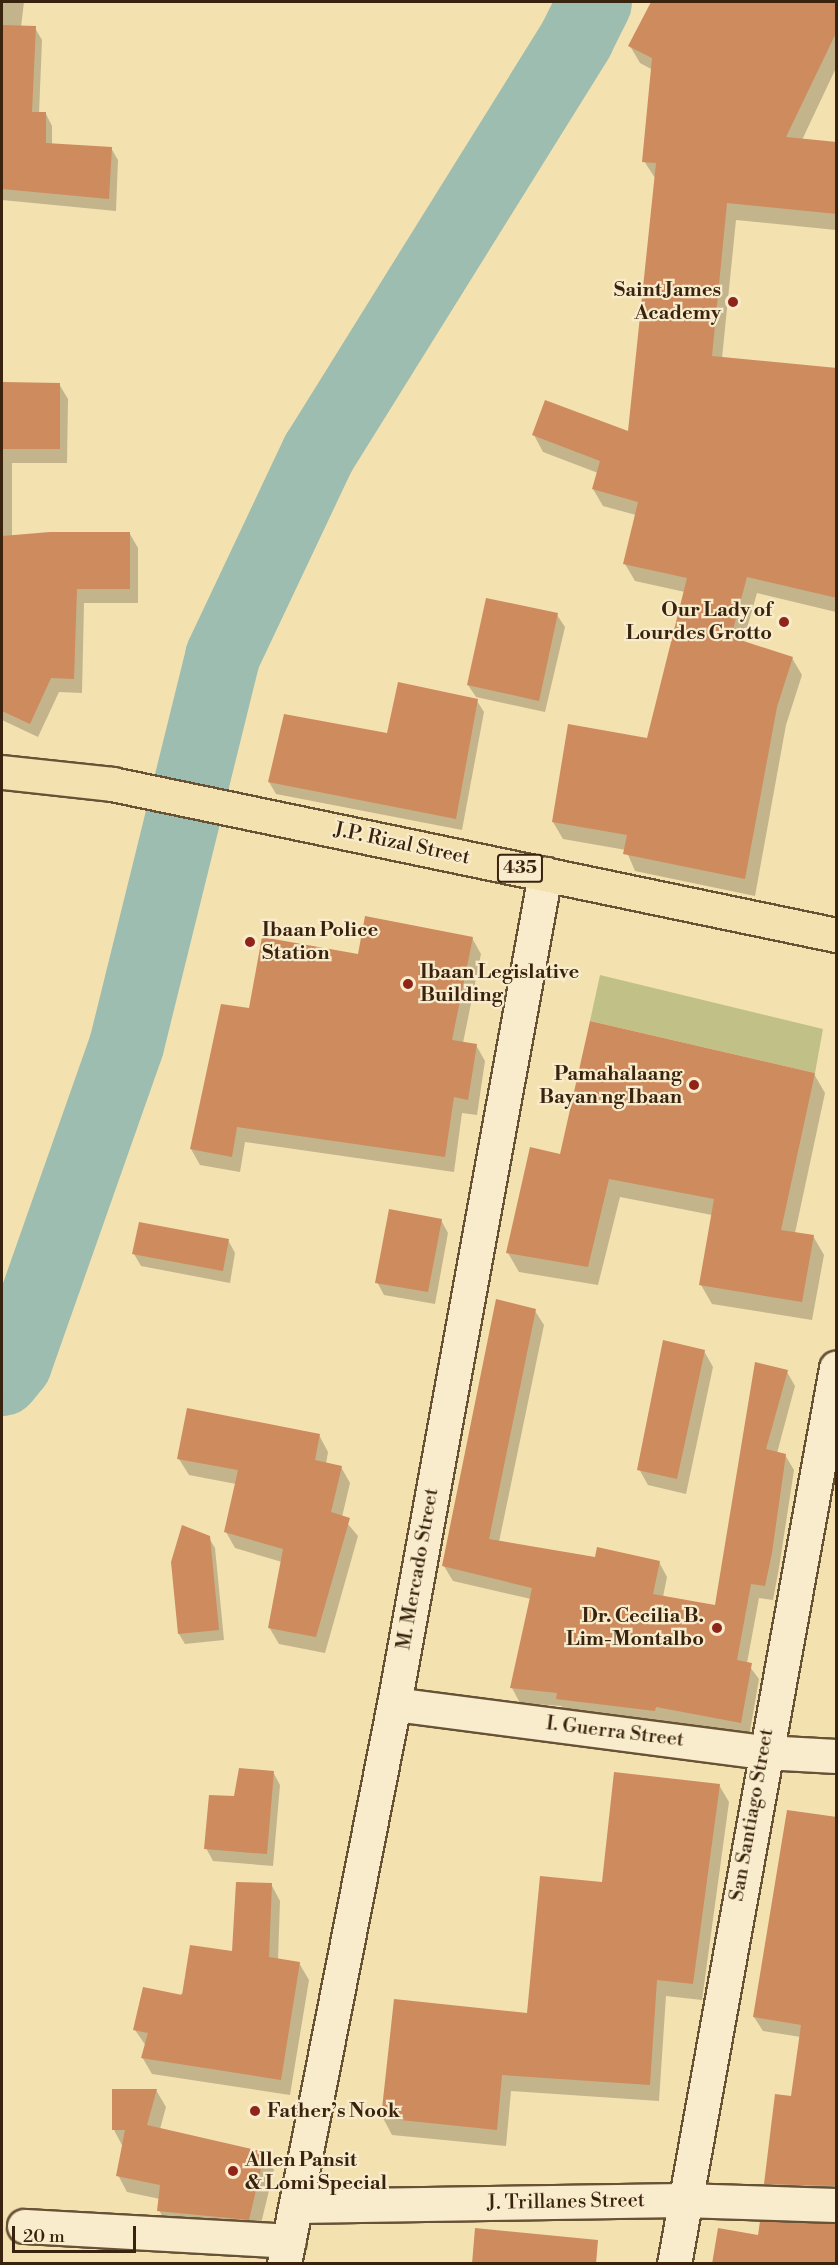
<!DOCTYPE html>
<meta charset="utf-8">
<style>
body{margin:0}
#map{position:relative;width:838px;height:2265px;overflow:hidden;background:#f4e1b0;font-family:"Libre Bodoni",serif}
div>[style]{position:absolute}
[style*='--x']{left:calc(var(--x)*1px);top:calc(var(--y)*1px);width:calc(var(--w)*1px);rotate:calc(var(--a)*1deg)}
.green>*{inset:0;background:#c1c187}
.shadow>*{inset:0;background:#0003}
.river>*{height:75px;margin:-37.5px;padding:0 37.5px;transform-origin:37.5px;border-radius:37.5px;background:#9cbdb0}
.building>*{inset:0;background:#ce8b5e}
.roads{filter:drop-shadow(2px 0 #685236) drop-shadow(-2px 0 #685236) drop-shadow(0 2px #685236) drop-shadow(0 -2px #685236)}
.minor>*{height:33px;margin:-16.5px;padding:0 16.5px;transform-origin:16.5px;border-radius:16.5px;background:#f8eccc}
.major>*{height:33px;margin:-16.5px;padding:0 16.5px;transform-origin:16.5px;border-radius:16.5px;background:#f4e1b0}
.dots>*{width:16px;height:16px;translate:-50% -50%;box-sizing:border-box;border:3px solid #f8eccc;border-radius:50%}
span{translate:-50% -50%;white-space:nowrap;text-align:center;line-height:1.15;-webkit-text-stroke:4.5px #f8eccc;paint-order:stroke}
.shield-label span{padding:2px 4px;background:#f8eccc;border:2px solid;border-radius:4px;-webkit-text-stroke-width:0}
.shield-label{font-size:18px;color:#3a230e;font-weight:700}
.poi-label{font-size:20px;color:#3a230e;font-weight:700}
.right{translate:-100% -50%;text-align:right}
.left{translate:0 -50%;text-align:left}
.street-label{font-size:20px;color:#3a230e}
.frame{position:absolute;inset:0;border:3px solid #3a230e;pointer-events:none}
.scale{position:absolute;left:12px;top:2226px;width:124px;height:27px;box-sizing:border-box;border:3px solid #3a230e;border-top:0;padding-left:8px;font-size:18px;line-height:21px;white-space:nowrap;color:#3a230e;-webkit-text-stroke:4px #f8eccc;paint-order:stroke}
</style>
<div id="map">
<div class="green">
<i style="clip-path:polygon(600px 975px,823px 1029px,815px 1073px,590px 1021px)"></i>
</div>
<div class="shadow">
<i style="clip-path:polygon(2px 2px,24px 2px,21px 27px,35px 28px,42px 40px,39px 114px,46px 114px,52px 126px,52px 145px,111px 148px,118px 160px,116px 211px,2px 200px)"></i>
<i style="clip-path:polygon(653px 2px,836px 2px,836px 68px,802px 140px,836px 144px,836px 230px,736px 220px,722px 358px,836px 370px,836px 612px,757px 593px,743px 642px,792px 658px,802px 675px,786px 725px,755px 896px,635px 871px,626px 850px,563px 839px,553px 822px,648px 739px,685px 592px,635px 581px,625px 564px,636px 515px,603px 506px,593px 489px,598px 473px,543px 452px,534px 435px,629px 433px,655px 178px,644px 161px,653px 70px,640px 63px,630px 46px)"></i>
<i style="clip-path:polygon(2px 384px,59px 384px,68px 399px,67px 463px,12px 463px,12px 537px,130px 534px,138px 548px,138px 603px,84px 603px,82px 693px,59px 692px,38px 737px,2px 720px)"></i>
<i style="clip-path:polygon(557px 615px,565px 627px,545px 712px,476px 697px,468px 685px)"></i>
<i style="clip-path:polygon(477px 701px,484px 712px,462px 830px,276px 794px,269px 782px)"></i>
<i style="clip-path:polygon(472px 938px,481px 954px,463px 1043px,476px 1045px,485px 1061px,477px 1115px,462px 1113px,454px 1172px,245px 1142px,240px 1172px,200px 1165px,191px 1149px,250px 1010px,359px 955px)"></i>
<i style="clip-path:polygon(814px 1074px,825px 1093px,795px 1233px,813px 1236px,824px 1255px,812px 1320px,712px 1304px,701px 1285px,712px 1215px,620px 1197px,598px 1285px,519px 1272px,508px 1253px,561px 1155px)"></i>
<i style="clip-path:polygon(441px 1220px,448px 1233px,435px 1304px,384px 1295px,377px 1282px)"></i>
<i style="clip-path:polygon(228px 1240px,235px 1253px,230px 1283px,141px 1266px,134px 1254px)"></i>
<i style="clip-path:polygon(535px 1311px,544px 1325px,499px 1542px,596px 1559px,659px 1562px,667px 1577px,663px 1597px,716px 1607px,787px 1372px,795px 1386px,777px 1453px,785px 1455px,794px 1470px,779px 1568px,773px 1600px,759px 1598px,747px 1663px,759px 1679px,749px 1737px,663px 1721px,663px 1725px,566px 1714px,562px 1706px,520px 1703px,512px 1688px,531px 1599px,453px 1581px,444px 1566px)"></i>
<i style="clip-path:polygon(704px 1351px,713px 1367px,686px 1494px,648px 1485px,639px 1469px)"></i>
<i style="clip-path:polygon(319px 1435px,328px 1452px,326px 1464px,341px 1467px,350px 1483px,342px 1517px,358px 1536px,325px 1653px,279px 1644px,269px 1627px,282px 1562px,235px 1548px,226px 1532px,236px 1484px,189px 1475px,179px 1459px)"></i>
<i style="clip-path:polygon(209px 1538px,215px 1548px,224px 1640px,185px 1644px,179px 1634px)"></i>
<i style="clip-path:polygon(273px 1772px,280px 1785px,273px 1866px,213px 1861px,206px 1848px)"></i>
<i style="clip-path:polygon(719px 1785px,729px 1802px,702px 2000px,666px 1996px,659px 2101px,511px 2091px,506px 2146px,392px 2135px,383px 2118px,528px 2015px,603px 1884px)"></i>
<i style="clip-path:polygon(836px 1819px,836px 2200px,774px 2198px,766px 2184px,792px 2098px,801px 2037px,763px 2031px,754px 2017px)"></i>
<i style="clip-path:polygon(271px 1884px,280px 1901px,278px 1960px,299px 1963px,309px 1980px,290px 2095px,152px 2074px,142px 2057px,146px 2046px,135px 2030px,234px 1953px)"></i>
<i style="clip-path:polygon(113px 2090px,156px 2090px,166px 2107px,160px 2129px,264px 2153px,274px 2170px,258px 2236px,168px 2227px,159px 2210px,160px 2199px,127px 2192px,118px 2175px,123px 2147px,114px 2130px)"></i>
</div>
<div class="river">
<i style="--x:2;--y:1378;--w:19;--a:-51"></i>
<i style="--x:14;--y:1363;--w:337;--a:-70.6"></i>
<i style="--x:126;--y:1045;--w:401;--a:-76.1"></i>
<i style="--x:222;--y:656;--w:225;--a:-64.7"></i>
<i style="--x:318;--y:453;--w:489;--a:-58.1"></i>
<i style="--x:576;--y:38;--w:40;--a:-63.4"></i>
</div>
<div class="building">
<i style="clip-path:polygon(651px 2px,837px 2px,837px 31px,786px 137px,837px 142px,837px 214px,727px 203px,712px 356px,837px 368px,837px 598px,747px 577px,731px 637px,793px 657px,777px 707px,745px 879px,623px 854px,627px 835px,552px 822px,568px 724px,647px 738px,687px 578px,623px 564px,638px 502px,592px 489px,600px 461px,532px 435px,545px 400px,628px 431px,656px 163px,642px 162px,652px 58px,628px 46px)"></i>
<i style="clip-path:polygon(2px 25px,36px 26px,32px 112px,46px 112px,46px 143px,112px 147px,109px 199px,2px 189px)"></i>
<i style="clip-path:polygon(2px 382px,60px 383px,60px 449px,2px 449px)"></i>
<i style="clip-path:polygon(50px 532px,130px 532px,130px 589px,77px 589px,74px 679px,51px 678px,30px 724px,2px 711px,2px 536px)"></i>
<i style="clip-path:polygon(486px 598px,558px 613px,539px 701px,467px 685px)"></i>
<i style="clip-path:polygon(398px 682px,478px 699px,456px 819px,268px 782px,284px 714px,387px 733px)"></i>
<i style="clip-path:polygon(365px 916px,473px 937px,452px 1040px,477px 1044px,468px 1100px,454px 1097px,445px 1157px,237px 1127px,232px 1157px,190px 1149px,221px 1004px,249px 1008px,262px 937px,358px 954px)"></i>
<i style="clip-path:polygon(590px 1021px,815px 1073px,781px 1230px,814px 1235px,802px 1302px,699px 1285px,714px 1199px,609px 1179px,588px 1267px,506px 1253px,530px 1147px,560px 1154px)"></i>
<i style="clip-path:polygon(389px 1209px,442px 1219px,428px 1292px,375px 1283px)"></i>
<i style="clip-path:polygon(139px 1222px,229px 1239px,223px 1271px,132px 1254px)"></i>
<i style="clip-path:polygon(496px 1299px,536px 1309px,489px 1539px,595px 1557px,597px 1547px,660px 1561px,653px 1594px,715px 1605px,755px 1362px,788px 1370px,766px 1449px,786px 1454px,772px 1553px,765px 1586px,751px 1584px,737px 1660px,752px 1663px,741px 1723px,656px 1707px,655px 1711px,556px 1699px,557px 1693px,510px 1688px,532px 1588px,442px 1566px)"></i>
<i style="clip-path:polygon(663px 1340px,705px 1350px,677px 1479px,637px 1470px)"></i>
<i style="clip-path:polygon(187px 1408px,320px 1434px,315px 1460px,342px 1466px,331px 1512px,350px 1518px,316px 1637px,268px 1628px,283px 1549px,224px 1532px,238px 1470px,177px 1459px)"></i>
<i style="clip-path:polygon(182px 1525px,210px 1536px,219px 1630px,178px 1634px,171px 1562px)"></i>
<i style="clip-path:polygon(239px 1768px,274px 1771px,267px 1854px,204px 1849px,209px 1795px,234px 1796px)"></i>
<i style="clip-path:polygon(614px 1772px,720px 1784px,693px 1984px,657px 1980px,650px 2085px,502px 2075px,497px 2130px,381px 2118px,394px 1999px,527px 2013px,540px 1876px,602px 1882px)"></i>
<i style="clip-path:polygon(787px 1810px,837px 1817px,837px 2186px,764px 2184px,775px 2094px,791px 2096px,801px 2025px,753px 2017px)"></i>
<i style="clip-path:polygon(236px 1882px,272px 1883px,269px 1957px,300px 1962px,281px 2080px,141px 2058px,148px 2033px,133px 2030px,143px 1987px,182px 1995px,190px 1945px,232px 1951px)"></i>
<i style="clip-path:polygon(112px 2089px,157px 2089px,147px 2125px,265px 2152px,249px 2220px,157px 2211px,160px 2185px,116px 2176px,125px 2130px,112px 2130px)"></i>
<i style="clip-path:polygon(760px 2221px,837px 2224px,837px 2264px,712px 2264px,718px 2228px,758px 2235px)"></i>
<i style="clip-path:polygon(475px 2228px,598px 2240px,596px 2264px,472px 2264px)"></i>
</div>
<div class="roads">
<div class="minor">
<i style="--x:394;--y:1704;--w:373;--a:7.4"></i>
<i style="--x:764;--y:1752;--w:72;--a:3.2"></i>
<i style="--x:296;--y:2206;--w:386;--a:-0.9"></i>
<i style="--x:682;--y:2200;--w:154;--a:1.9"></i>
<i style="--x:24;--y:2226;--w:265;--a:3.2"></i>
<i style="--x:284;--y:2264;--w:571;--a:-78.89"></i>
<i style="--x:394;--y:1704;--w:844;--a:-79.69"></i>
<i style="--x:674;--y:2264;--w:911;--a:-79.75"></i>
</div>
<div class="major">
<i style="--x:2;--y:772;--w:111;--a:6.2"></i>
<i style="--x:112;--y:784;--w:740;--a:11.78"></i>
</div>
</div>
<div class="dots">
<i style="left:733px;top:302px;background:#8f2418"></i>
<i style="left:784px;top:622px;background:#8f2418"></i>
<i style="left:250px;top:942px;background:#8f2418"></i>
<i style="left:408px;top:984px;background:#8f2418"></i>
<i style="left:694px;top:1085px;background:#8f2418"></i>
<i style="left:717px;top:1628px;background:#8f2418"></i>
<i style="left:255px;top:2111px;background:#8f2418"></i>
<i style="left:233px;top:2171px;background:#8f2418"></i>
</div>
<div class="shield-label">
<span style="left:520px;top:868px">435</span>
</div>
<div class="poi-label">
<span class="right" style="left:721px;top:302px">Saint James<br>Academy</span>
<span class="right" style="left:772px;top:622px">Our Lady of<br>Lourdes Grotto</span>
<span class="left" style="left:262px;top:942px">Ibaan Police<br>Station</span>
<span class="left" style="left:420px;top:984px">Ibaan Legislative<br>Building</span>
<span class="right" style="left:682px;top:1086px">Pamahalaang<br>Bayan ng Ibaan</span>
<span class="right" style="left:704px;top:1628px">Dr. Cecilia B.<br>Lim-Montalbo</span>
<span class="left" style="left:267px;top:2111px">Father’s Nook</span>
<span class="left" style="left:245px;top:2172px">Allen Pansit<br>&amp; Lomi Special</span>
</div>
<div class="street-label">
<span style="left:402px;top:844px;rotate:12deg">J.P. Rizal Street</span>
<span style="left:418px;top:1569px;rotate:-80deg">M. Mercado Street</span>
<span style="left:615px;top:1732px;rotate:7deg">I. Guerra Street</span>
<span style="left:752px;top:1815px;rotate:-80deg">San Santiago Street</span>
<span style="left:566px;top:2202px;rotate:-1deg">J. Trillanes Street</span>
</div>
<div class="frame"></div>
<div class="scale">20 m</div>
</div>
